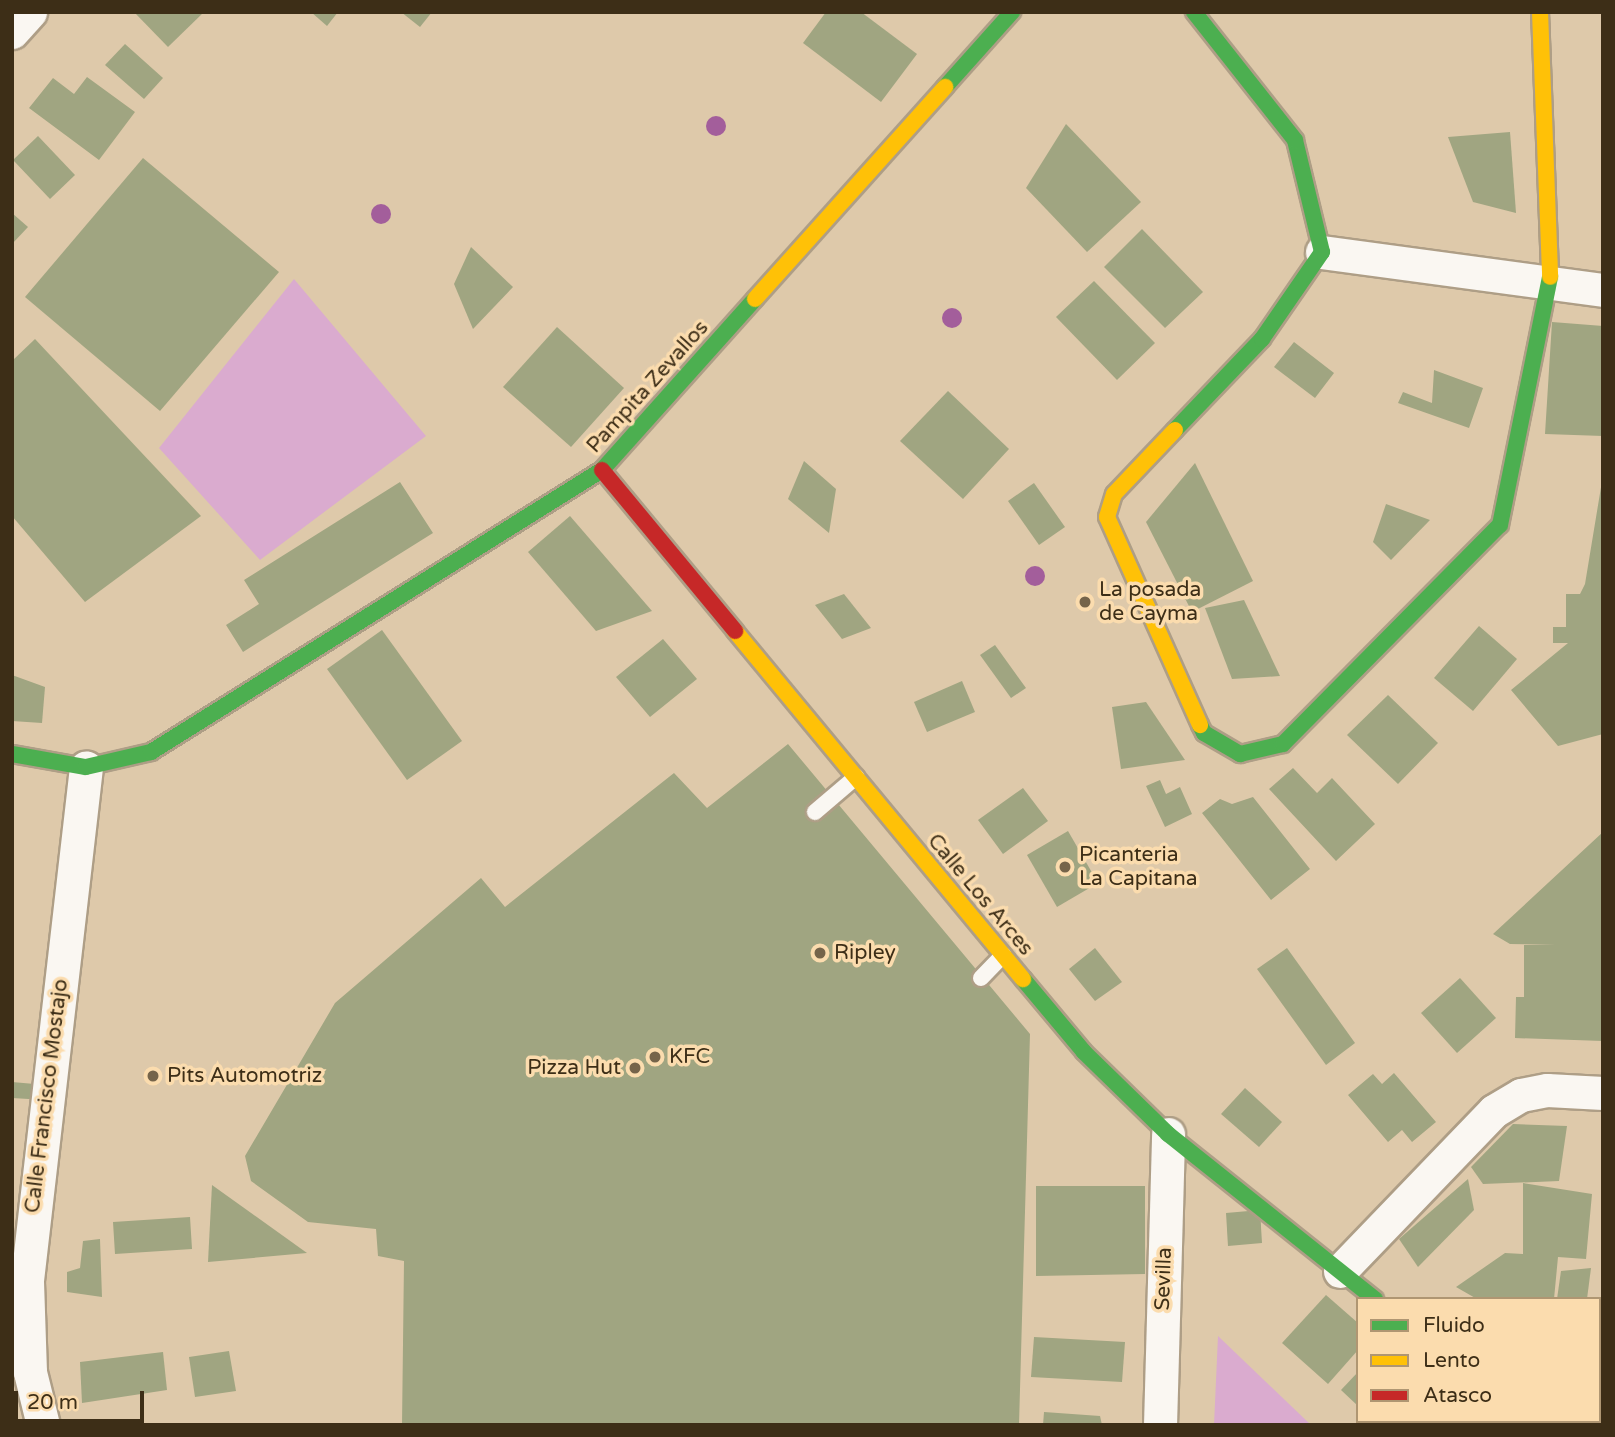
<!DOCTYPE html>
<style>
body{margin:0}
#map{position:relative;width:1615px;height:1437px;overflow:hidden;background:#dec9aa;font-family:"Varela Round",sans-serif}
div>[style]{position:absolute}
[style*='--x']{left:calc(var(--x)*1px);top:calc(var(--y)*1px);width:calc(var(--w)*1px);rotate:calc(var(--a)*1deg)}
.green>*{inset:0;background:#daabcf}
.building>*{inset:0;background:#a0a581}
.roads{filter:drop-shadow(2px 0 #ae9e86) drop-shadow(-2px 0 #ae9e86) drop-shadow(0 2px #ae9e86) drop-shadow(0 -2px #ae9e86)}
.lane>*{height:16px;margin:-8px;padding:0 8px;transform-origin:8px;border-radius:8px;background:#faf7f2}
.street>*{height:33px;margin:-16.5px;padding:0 16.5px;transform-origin:16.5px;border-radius:16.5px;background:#faf7f2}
.fast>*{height:16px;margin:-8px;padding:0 8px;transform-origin:8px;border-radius:8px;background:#4caf50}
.slow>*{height:16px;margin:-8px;padding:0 8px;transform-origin:8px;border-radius:8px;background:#ffc107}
.jam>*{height:16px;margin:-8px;padding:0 8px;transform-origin:8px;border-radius:8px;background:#c62828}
.trees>*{width:20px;height:20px;margin:-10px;border-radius:50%;background:#a35e9b}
.dots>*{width:19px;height:19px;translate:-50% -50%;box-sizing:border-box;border:4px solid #fbdcae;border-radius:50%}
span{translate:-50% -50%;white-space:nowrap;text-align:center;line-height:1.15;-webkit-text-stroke:7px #fbdcae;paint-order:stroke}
.street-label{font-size:21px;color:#3d2e17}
.poi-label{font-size:21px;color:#3d2e17}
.left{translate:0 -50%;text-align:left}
.right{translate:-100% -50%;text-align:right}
.frame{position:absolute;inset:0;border:14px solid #3d2e17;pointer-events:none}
.legend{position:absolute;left:1356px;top:1297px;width:245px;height:126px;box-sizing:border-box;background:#fbdcae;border:2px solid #af9672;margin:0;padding:9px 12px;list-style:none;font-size:21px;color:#3d2e17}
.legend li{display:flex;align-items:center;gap:14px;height:35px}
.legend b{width:35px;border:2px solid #af9672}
.scale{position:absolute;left:14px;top:1391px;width:130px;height:32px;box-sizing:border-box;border:4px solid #3d2e17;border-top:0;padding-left:9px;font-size:21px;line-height:24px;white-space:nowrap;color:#3d2e17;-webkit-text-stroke:5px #fbdcae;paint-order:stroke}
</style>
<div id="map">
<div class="green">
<i style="clip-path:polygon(294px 279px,426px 436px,260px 560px,159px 448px)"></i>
<i style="clip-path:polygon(1218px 1336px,1311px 1425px,1214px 1425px)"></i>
</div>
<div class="building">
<i style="clip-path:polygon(134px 12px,204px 12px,168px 47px)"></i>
<i style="clip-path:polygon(311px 12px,338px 12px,327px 26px)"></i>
<i style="clip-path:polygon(401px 12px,432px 12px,420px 27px)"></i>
<i style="clip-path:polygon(826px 12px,861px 12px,917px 54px,881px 102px,803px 43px)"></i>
<i style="clip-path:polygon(125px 44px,163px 78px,144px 99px,105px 65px)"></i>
<i style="clip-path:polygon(87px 77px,135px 112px,99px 160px,29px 108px,53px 78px,74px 94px)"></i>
<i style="clip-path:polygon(1066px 124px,1141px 202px,1087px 252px,1026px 188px)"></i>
<i style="clip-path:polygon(1510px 132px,1516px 213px,1473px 202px,1448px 137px)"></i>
<i style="clip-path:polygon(38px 136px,75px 175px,50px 199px,13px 160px)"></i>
<i style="clip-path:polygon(143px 158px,279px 272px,160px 411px,25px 297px)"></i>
<i style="clip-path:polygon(12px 213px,28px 227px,12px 244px)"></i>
<i style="clip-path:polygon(1142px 229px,1203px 292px,1165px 328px,1104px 267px)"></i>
<i style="clip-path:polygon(471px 247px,513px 287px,473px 329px,454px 284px)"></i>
<i style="clip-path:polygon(1094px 281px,1155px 343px,1117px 380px,1056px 317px)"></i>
<i style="clip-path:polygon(1552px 322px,1603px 326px,1603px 436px,1545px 434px)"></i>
<i style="clip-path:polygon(557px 327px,624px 388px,571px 447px,503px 387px)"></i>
<i style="clip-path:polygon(35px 339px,201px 516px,85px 602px,12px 516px,12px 361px)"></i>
<i style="clip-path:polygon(1294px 342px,1334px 373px,1315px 398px,1274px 367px)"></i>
<i style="clip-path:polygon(1434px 370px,1483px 388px,1469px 428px,1398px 403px,1403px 392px,1432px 403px)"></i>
<i style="clip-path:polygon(948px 391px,1009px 449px,963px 499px,900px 441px)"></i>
<i style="clip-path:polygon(804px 461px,836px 489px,829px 533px,788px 499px)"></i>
<i style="clip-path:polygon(1195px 463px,1253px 581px,1192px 612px,1146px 522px)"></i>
<i style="clip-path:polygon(1603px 475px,1603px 734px,1558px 746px,1511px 690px,1568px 643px,1553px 643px,1553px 627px,1566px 627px,1566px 594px,1580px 594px,1585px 584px)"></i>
<i style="clip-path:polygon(400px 482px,433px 533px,243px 652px,226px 625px,259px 604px,244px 580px)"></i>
<i style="clip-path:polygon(1034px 483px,1065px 527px,1039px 545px,1008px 501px)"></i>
<i style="clip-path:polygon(1386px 504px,1430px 520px,1391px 560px,1373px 542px)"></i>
<i style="clip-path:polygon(570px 516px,652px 611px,596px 631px,528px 552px)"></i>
<i style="clip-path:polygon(844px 594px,871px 628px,842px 639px,815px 605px)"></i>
<i style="clip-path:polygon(1244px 600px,1280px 676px,1232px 679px,1205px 608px)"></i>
<i style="clip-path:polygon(1479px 626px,1517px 659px,1473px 711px,1434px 678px)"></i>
<i style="clip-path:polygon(382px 630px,462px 741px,407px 780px,327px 669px)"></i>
<i style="clip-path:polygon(663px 639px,697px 679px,650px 717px,616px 677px)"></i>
<i style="clip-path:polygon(995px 645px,1026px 688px,1011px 698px,980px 655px)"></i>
<i style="clip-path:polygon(12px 675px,45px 687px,42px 723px,12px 721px)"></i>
<i style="clip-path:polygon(962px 681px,975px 712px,927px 732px,914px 702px)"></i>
<i style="clip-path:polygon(1388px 695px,1438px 743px,1398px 784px,1347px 735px)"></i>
<i style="clip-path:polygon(1146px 702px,1185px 760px,1121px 769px,1112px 707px)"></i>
<i style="clip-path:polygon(788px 744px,1030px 1034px,1019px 1425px,402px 1425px,404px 1261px,378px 1256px,376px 1229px,308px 1222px,251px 1181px,245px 1156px,335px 1003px,481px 878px,505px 907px,674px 773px,707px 808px)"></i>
<i style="clip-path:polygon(1293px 768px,1317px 793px,1332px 778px,1375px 824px,1336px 861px,1269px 789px)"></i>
<i style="clip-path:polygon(1160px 780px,1166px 794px,1180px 787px,1192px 814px,1165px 827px,1146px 786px)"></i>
<i style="clip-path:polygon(1023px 788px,1048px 821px,1003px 854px,978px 820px)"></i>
<i style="clip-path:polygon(1253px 797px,1310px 869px,1271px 900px,1202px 813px,1220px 799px,1232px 804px)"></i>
<i style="clip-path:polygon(1068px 831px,1098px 883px,1057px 907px,1027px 855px)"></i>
<i style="clip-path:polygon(1603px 832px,1603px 1041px,1515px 1038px,1516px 997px,1524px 997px,1524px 945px,1556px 945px,1510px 944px,1493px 934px)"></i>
<i style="clip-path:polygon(1095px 948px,1122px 982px,1095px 1001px,1069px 969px)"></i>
<i style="clip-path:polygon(1287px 948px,1355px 1043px,1326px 1065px,1257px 969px)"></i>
<i style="clip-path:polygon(1460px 978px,1496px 1018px,1457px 1053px,1421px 1013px)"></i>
<i style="clip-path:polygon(1394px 1073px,1436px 1122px,1412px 1142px,1402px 1130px,1388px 1142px,1348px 1095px,1373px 1074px,1382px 1084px)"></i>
<i style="clip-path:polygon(12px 1082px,46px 1085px,45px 1100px,12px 1098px)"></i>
<i style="clip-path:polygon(1245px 1088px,1282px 1122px,1259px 1147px,1221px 1114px)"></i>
<i style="clip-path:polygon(1513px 1124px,1567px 1126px,1559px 1181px,1483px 1184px,1471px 1167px)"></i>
<i style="clip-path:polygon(1468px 1179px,1474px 1210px,1418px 1267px,1399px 1239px)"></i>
<i style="clip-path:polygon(1523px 1183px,1592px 1194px,1586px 1259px,1558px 1257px,1554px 1299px,1477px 1299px,1456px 1287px,1505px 1253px,1523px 1254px)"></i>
<i style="clip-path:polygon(212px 1185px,307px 1253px,208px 1262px)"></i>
<i style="clip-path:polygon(1036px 1186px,1145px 1186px,1145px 1274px,1036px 1276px)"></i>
<i style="clip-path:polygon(1260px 1210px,1262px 1243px,1228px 1246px,1226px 1213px)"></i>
<i style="clip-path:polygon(190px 1217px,192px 1249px,115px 1254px,113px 1222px)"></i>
<i style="clip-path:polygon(100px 1239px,102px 1297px,67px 1292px,67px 1272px,80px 1268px,83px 1241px)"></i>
<i style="clip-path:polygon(1591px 1268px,1587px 1299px,1557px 1299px,1561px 1271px)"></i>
<i style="clip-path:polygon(1326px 1295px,1358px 1323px,1358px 1350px,1328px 1384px,1282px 1343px)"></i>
<i style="clip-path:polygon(1034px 1337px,1125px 1342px,1122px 1382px,1031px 1377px)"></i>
<i style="clip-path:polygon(229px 1351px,236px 1391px,195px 1397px,189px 1357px)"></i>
<i style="clip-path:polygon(163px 1352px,167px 1390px,82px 1403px,80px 1362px)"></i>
<i style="clip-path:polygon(1358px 1372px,1358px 1406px,1341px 1390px)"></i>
<i style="clip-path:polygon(1044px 1412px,1100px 1416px,1102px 1425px,1043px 1425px)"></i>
<i style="clip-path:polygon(1375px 1421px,1468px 1421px,1471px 1425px,1379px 1425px)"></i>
</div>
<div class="roads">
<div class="lane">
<i style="--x:815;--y:812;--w:54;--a:-40.5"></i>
<i style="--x:981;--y:978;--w:32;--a:-46"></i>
</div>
<div class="street">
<i style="--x:12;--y:32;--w:27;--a:-48"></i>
<i style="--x:1322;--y:252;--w:284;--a:7.7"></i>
<i style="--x:1340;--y:1271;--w:222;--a:-46.1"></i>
<i style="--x:1494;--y:1111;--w:31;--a:-31"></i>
<i style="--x:1521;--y:1095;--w:26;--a:-11"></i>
<i style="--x:1547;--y:1090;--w:56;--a:3.1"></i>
<i style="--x:43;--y:1425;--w:55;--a:-103.8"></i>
<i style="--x:30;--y:1372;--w:92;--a:-91.9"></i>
<i style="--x:27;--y:1280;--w:516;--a:-83.44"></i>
<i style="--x:1160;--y:1425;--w:291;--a:-88.4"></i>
</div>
<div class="fast">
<i style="--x:945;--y:87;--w:101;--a:-48.2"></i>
<i style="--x:1175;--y:430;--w:126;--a:-46.3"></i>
<i style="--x:1262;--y:339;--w:106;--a:-55.4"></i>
<i style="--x:1322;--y:252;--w:115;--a:-103.6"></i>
<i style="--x:1295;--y:140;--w:163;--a:-128.3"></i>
<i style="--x:1200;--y:725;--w:9;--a:63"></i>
<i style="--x:1204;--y:733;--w:42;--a:30.3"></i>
<i style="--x:1240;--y:754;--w:44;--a:-13.1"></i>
<i style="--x:1283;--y:744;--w:308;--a:-45.3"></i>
<i style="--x:1500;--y:525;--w:253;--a:-78.6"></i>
<i style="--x:12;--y:754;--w:75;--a:10"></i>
<i style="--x:86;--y:767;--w:67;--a:-13"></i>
<i style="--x:151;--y:752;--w:532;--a:-32.02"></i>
<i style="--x:602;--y:470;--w:229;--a:-48.2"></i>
<i style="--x:1023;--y:979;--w:95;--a:50.1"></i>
<i style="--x:1084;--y:1052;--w:117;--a:44.3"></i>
<i style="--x:1168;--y:1134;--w:265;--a:38.6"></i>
<i style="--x:1528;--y:1421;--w:6;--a:45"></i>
</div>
<div class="slow">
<i style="--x:1540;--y:12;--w:265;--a:87.8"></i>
<i style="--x:755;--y:299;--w:285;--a:-48.1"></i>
<i style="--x:1175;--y:430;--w:88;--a:133.6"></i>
<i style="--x:1114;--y:494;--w:24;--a:107"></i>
<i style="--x:1107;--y:517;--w:228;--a:65.9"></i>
<i style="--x:735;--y:631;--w:452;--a:50.4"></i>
</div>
<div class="jam">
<i style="--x:602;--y:470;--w:209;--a:50.4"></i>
</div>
</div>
<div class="trees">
<i style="left:716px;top:126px"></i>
<i style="left:381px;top:214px"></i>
<i style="left:952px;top:318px"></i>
<i style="left:1035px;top:576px"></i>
</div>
<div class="dots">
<i style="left:1085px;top:602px;background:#75644a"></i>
<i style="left:1065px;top:867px;background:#75644a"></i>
<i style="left:820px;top:953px;background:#75644a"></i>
<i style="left:655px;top:1057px;background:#75644a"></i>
<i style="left:635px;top:1068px;background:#75644a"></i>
<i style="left:153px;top:1076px;background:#75644a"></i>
</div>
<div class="street-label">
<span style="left:648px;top:387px;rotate:-48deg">Pampita Zevallos</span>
<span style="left:980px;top:895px;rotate:50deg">Calle Los Arces</span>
<span style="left:47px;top:1096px;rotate:-83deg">Calle Francisco Mostajo</span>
<span style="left:1164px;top:1279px;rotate:-88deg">Sevilla</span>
</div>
<div class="poi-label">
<span class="left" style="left:1099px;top:602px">La posada<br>de Cayma</span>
<span class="left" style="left:1079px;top:867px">Picanteria<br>La Capitana</span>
<span class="left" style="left:834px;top:953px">Ripley</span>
<span class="left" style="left:669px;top:1057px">KFC</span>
<span class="right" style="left:621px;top:1068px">Pizza Hut</span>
<span class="left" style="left:167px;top:1076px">Pits Automotriz</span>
</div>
<div class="frame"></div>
<ul class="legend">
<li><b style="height:9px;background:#4caf50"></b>Fluido</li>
<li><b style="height:9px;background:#ffc107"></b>Lento</li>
<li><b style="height:9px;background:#c62828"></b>Atasco</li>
</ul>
<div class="scale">20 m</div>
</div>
